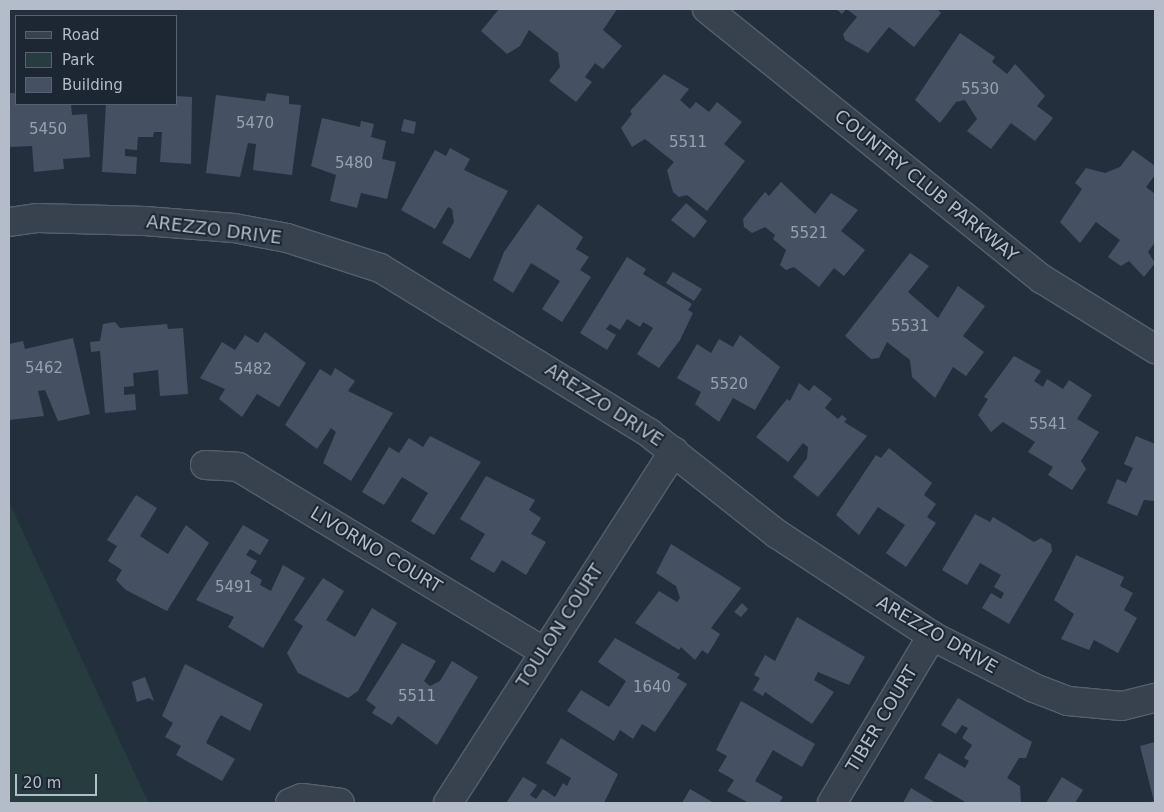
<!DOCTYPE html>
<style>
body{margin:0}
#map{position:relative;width:1164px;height:812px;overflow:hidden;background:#242f3e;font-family:"DejaVu Sans",sans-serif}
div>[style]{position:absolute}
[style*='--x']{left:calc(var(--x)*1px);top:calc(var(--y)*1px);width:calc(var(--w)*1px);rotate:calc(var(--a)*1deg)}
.green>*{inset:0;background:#263c3f}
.building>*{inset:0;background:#455162}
.roads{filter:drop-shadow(1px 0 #565f6c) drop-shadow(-1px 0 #565f6c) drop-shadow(0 1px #565f6c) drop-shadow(0 -1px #565f6c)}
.minor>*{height:28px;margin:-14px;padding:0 14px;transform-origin:14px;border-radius:14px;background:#38414e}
span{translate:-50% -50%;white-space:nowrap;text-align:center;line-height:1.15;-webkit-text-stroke:4px #1d2633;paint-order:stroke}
.number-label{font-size:15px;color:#98a1af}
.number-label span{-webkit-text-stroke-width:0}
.street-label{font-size:18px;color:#b4bcc9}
.frame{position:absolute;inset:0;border:10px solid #b4bcc9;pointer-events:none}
.legend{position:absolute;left:15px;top:15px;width:162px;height:90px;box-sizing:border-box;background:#1d2633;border:1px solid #59626f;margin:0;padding:6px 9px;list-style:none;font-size:15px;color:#b4bcc9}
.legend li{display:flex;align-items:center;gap:10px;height:25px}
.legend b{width:25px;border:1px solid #59626f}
.scale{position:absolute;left:15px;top:774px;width:82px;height:22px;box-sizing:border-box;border:2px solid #b4bcc9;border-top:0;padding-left:6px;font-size:15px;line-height:18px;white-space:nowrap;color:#b4bcc9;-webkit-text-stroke:4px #1d2633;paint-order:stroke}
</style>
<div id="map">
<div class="green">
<i style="clip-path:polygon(9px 502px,143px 791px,149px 803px,9px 803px)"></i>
</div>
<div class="building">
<i style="clip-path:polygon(499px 9px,617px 9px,603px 30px,622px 46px,603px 69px,595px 63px,585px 77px,592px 82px,576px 102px,549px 81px,560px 67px,558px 53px,529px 30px,520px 46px,507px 54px,481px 31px)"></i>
<i style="clip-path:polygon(836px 9px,846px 9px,842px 14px)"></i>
<i style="clip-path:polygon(847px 9px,937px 9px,941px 13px,914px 47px,889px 27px,868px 53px,845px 40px,843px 34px,857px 17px)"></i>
<i style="clip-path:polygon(960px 33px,995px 57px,992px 62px,1007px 74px,1015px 64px,1045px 96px,1037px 106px,1053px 118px,1035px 141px,1011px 123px,991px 149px,967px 131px,977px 119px,965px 100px,956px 102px,940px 123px,915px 100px)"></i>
<i style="clip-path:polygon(664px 74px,689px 89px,680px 100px,690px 109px,696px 102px,709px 112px,717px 102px,742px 122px,724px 144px,745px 161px,707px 211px,687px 195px,679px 197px,673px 192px,667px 170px,674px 162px,645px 139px,632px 147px,621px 128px,632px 114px,630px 111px)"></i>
<i style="clip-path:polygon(9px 93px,16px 93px,16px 104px,71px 104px,72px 115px,87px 114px,90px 157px,63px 159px,64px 169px,34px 172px,32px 146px,9px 147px)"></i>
<i style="clip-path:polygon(267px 93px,289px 96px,289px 104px,301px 105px,292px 175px,253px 170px,256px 144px,248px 143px,240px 177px,206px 173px,216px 95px,265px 101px)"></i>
<i style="clip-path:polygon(176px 96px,192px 97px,191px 164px,160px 162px,162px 132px,154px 132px,153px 137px,138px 137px,137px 150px,125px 149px,125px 156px,137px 157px,136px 174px,102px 172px,106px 104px,176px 104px)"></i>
<i style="clip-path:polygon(322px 118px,360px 127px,361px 121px,374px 124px,371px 137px,386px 141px,382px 159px,396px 162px,387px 199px,361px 193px,357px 208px,330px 201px,336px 175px,311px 166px)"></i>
<i style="clip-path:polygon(404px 119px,416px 122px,414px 134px,401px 131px)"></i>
<i style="clip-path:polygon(450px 148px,470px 159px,464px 170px,508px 191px,470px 259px,442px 243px,454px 222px,452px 209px,448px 207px,435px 229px,401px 210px,435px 150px,446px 156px)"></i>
<i style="clip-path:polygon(1133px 150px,1155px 166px,1155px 175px,1146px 187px,1155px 194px,1155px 242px,1148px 252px,1155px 263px,1144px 277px,1129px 261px,1121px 266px,1108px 257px,1120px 240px,1096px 222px,1080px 243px,1060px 222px,1082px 189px,1075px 183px,1086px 168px,1105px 173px,1120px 167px)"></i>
<i style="clip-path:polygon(781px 182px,815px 214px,831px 193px,858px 210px,841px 231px,865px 250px,844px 276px,834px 268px,819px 287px,794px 267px,786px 270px,780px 265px,786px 250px,773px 239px,775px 235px,765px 227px,752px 233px,744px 227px,743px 219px,765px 192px,769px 196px)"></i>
<i style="clip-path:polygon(686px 203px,707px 221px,694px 238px,671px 220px)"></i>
<i style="clip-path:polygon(538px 204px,583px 237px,576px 249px,589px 257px,580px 270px,591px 277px,562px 322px,542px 309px,560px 281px,531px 263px,513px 293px,493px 280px,504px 252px)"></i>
<i style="clip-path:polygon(910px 253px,929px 266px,908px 292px,938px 318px,958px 286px,985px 306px,963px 336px,984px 352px,966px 376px,953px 367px,935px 398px,912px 377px,910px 360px,887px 342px,879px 358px,871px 359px,845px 336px)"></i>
<i style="clip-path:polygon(627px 257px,646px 269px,643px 274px,692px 304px,688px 310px,693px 313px,680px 340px,659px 368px,637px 354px,653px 328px,643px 322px,640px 327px,627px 319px,620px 330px,610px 324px,606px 329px,616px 335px,607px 350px,580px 333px)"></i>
<i style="clip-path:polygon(673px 272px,702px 289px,694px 301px,666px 283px)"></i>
<i style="clip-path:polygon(115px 322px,120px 328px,167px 324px,168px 329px,183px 328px,188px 394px,160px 396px,158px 370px,133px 373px,134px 386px,124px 387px,124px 395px,135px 394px,136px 410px,105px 413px,100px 351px,91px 352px,90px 342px,100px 341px,103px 324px)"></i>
<i style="clip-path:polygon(265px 332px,306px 363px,279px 407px,257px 394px,242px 417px,219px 399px,225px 389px,200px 378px,222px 342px,235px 350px,245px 335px,258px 343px)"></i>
<i style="clip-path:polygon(740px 335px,780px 367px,755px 410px,733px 398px,719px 422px,695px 404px,701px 392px,677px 378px,697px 344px,711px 353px,719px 339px,733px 347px)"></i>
<i style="clip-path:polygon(73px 338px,90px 414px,58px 421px,45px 390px,38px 391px,44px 416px,9px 420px,9px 344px,23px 341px,25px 349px)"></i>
<i style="clip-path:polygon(1014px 356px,1041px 371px,1034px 381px,1043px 387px,1047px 379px,1063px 389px,1069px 380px,1092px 395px,1077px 419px,1099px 432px,1081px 461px,1086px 469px,1072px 490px,1048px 475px,1053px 467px,1028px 452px,1035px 442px,1003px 422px,991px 432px,978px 415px,988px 399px,984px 397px)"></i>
<i style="clip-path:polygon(335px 368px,355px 381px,348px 391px,393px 413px,351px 481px,323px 463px,336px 432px,331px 428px,317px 449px,285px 425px,320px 369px,331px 376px)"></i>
<i style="clip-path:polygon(799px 383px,809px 391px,814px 385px,832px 399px,825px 408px,838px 419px,842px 415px,847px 419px,844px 422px,867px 436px,818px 497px,793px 477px,807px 458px,808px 447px,803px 443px,788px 462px,756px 437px,787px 399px,790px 401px)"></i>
<i style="clip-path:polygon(430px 436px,481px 462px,434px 535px,411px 521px,428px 493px,402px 477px,384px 505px,362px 492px,389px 447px,399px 453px,409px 438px,423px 447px)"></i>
<i style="clip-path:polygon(1136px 436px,1155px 444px,1155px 501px,1144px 500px,1137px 516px,1107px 503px,1117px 479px,1126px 483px,1133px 468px,1124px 464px)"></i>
<i style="clip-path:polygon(889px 448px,932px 483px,924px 495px,936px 504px,927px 517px,936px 523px,906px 567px,886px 553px,905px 525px,878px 507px,859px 535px,836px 515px,876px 455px,881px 458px)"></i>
<i style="clip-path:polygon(486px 476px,535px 500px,529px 510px,541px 518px,531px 534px,546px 542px,526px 575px,502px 560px,494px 573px,470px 559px,485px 534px,460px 519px)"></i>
<i style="clip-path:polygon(136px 495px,157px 508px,140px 536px,160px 549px,168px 554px,186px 525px,209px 543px,167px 611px,126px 590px,116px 580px,122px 570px,108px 561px,117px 546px,107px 540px)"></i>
<i style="clip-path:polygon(975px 514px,990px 522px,993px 517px,1034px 542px,1041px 538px,1051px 544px,1052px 551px,1009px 624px,982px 608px,991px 593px,1001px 599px,1004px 593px,994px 587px,1001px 575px,980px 563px,967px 585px,942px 570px)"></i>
<i style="clip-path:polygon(243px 525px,269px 540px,260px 555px,250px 549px,246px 555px,257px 561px,250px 573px,262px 580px,260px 585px,271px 591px,283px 565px,305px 578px,263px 648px,228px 627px,234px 617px,196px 600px)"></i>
<i style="clip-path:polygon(671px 544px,741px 588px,711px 628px,720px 634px,708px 654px,702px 650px,695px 660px,681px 647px,679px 650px,635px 623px,659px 591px,677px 602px,680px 598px,676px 586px,656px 573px)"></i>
<i style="clip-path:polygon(1076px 555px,1124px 577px,1120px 586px,1133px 593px,1124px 610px,1137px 618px,1118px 653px,1094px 640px,1089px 650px,1061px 639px,1074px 614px,1054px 600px)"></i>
<i style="clip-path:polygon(323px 578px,344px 591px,326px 620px,355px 637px,372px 608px,397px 623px,358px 691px,348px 698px,298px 673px,287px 653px,303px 626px,294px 620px)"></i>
<i style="clip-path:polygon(742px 603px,748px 609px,741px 617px,734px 612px)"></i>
<i style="clip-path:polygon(797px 617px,865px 657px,849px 685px,818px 672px,814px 680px,834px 692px,812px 724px,765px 692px,763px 696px,753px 690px,760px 678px,754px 675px,765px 655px,775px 661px)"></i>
<i style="clip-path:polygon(615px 638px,680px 674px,677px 678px,687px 684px,655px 732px,642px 724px,633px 739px,620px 730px,614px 741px,567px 711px,581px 690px,609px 707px,614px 700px,626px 681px,598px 662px)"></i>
<i style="clip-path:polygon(402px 643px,436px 661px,424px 681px,430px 686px,440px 681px,452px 661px,478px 677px,437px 745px,398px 716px,392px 725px,372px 713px,376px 707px,366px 700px)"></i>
<i style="clip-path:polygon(185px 664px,263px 704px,250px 731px,221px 715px,217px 721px,206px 743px,235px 759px,222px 781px,176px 755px,181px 746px,165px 737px,173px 723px,162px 716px)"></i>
<i style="clip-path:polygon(145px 677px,154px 701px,149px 698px,137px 702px,132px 682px)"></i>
<i style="clip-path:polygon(958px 698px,1032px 742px,1026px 758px,1019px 758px,1007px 778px,1020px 786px,1021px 803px,967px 803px,924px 778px,939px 753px,965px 768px,969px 761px,964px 758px,972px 745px,962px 738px,968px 728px,962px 725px,956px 734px,941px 725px)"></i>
<i style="clip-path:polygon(741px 701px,815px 744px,802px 767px,773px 750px,755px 781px,783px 797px,779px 803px,749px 803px,727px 791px,734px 780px,718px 771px,727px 756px,716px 750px)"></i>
<i style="clip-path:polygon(561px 738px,618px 774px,604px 803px,506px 803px,523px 777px,537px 785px,530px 795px,536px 799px,543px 789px,555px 797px,563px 783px,567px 786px,571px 778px,546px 763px)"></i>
<i style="clip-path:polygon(1155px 742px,1155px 803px,1147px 803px,1154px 801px,1140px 746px)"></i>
<i style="clip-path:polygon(1062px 777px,1083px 790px,1075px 803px,1046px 803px)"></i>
<i style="clip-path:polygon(911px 788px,936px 803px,903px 803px)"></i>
<i style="clip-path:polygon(690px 789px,714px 803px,682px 803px)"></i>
</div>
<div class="roads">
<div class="minor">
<i style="--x:707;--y:9;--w:430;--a:38.9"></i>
<i style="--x:1042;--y:279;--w:133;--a:31.8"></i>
<i style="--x:9;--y:222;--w:29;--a:-8"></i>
<i style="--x:38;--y:218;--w:107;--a:1.6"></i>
<i style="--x:145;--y:221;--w:89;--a:4.5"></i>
<i style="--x:234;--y:228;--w:54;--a:10.7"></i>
<i style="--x:287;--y:238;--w:98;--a:17.9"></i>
<i style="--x:380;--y:268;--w:316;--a:31.5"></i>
<i style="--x:649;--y:433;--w:163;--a:38.3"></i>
<i style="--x:777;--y:534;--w:186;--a:33.3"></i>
<i style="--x:932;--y:636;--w:114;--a:27"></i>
<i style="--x:1034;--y:688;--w:36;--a:21"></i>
<i style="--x:1068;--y:701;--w:54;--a:5.3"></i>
<i style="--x:1122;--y:706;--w:34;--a:-14"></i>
<i style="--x:205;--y:465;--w:33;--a:3"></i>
<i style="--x:238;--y:467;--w:356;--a:31.1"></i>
<i style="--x:290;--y:803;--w:13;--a:-23"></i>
<i style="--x:302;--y:798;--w:38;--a:7"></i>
<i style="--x:448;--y:803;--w:418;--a:-57.3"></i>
<i style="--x:832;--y:803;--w:195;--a:-59.1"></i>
</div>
</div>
<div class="number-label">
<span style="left:980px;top:90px">5530</span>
<span style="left:255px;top:124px">5470</span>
<span style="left:48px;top:130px">5450</span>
<span style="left:688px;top:143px">5511</span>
<span style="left:354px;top:164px">5480</span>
<span style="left:809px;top:234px">5521</span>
<span style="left:910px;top:327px">5531</span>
<span style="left:44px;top:369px">5462</span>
<span style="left:253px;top:370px">5482</span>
<span style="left:729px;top:385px">5520</span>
<span style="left:1048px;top:425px">5541</span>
<span style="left:234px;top:588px">5491</span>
<span style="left:652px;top:688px">1640</span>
<span style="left:417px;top:697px">5511</span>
</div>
<div class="street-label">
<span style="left:926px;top:186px;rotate:39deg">COUNTRY CLUB PARKWAY</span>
<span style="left:214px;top:230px;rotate:7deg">AREZZO DRIVE</span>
<span style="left:604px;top:405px;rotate:33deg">AREZZO DRIVE</span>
<span style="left:376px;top:550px;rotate:31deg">LIVORNO COURT</span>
<span style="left:560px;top:626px;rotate:-57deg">TOULON COURT</span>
<span style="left:937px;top:635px;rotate:30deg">AREZZO DRIVE</span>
<span style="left:882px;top:719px;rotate:-59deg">TIBER COURT</span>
</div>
<div class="frame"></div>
<ul class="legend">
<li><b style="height:6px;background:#38414e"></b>Road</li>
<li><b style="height:14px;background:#263c3f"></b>Park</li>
<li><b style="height:14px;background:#455162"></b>Building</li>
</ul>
<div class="scale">20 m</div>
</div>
